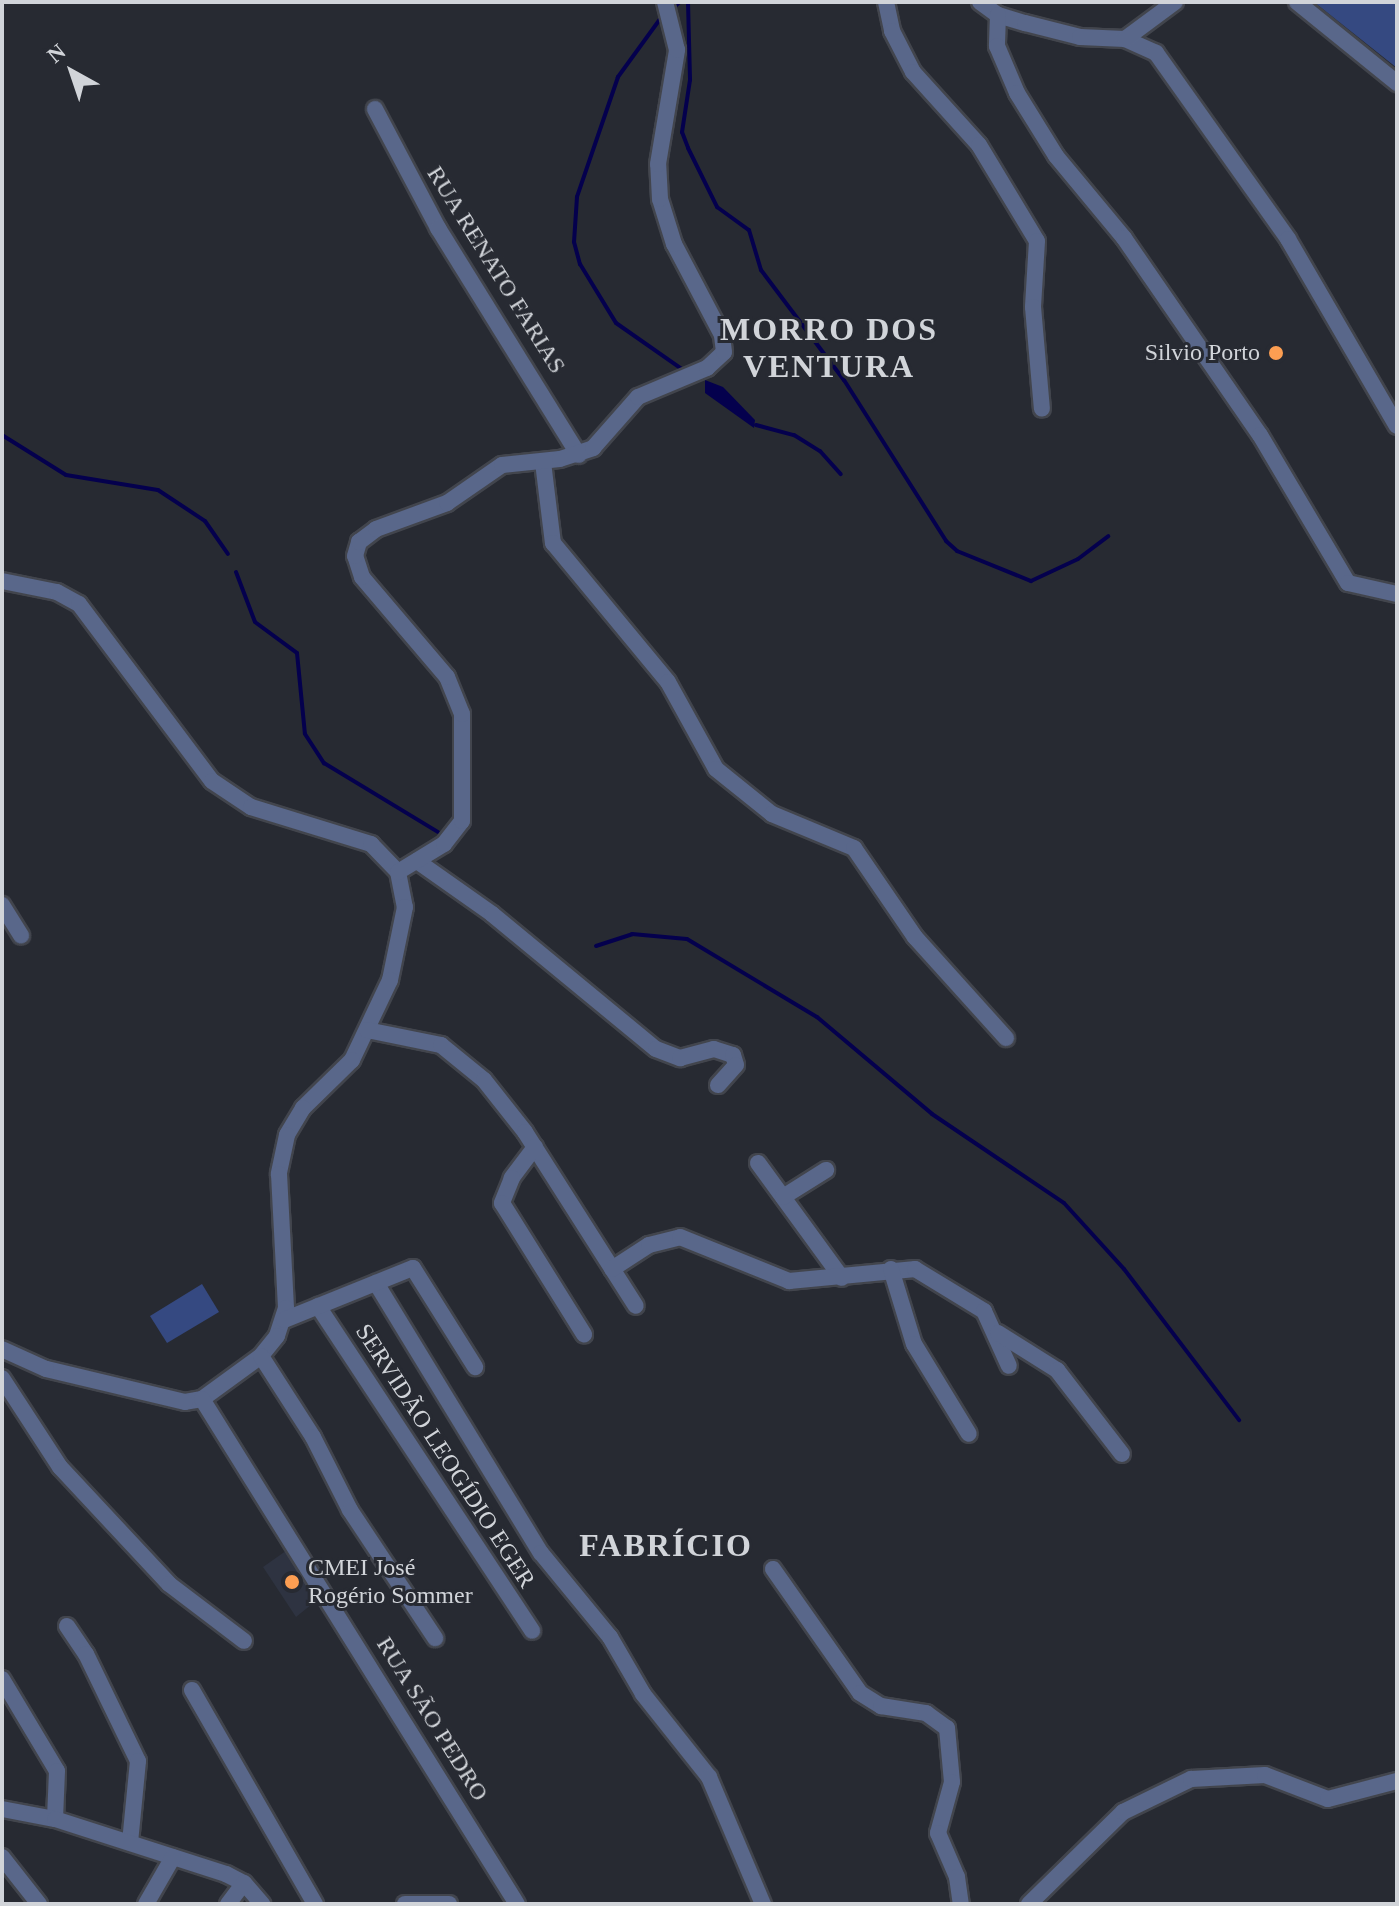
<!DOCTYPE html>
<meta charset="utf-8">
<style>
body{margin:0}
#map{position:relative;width:1399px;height:1906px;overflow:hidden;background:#272a32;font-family:Georgia,serif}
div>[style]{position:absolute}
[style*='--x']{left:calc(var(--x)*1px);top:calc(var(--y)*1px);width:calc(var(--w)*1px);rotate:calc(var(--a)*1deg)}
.built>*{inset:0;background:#2e3341}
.green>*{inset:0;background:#354981}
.water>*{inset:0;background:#04004d}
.stream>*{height:4px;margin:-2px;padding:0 2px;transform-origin:2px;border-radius:2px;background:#04004d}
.roads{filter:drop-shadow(2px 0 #42454d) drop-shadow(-2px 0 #42454d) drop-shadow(0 2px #42454d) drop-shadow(0 -2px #42454d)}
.minor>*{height:16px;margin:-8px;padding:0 8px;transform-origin:8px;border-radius:8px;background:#59678a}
.dots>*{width:22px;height:22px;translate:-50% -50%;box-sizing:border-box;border:4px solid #272a32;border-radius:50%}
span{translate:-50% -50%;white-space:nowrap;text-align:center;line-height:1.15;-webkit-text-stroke:6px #272a32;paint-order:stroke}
.street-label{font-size:24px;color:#d1d4d9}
.poi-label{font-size:24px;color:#d1d4d9}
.right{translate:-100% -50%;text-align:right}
.left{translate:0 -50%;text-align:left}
.district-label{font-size:32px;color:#d1d4d9;font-weight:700;letter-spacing:2px}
.frame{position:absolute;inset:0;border:4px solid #d1d4d9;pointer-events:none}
.north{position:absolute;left:32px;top:32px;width:80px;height:80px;-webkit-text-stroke:6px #272a32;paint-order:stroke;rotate:320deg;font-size:22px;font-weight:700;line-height:32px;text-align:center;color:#d1d4d9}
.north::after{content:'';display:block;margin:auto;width:28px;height:36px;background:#d1d4d9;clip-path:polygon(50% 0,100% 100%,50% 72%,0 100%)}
</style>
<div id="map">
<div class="built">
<i style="clip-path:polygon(290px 1548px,322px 1596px,296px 1617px,263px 1567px)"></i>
</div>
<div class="green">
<i style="clip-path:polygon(1314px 2px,1397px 2px,1397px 68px)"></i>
<i style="clip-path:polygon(202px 1284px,219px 1312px,167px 1343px,150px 1316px)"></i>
</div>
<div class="water">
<i style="clip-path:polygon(705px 380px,723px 387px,755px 420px,754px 428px,705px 393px)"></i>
</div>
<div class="stream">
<i style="--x:688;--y:2;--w:78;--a:88.5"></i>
<i style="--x:690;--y:80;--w:53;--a:98.7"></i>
<i style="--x:682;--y:132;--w:17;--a:69"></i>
<i style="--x:688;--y:148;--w:66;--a:63.8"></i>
<i style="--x:717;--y:207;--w:39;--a:36"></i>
<i style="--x:749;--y:230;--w:42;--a:73.3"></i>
<i style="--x:761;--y:270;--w:138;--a:53"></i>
<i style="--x:844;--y:380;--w:191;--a:57.6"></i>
<i style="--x:946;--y:541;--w:15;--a:42"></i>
<i style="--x:957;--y:551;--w:80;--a:22.1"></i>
<i style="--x:1031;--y:581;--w:52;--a:-25.1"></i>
<i style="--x:1078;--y:559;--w:38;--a:-37"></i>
<i style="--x:673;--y:8;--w:9;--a:-41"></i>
<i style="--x:663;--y:15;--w:77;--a:126"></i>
<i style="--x:618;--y:77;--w:127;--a:108.9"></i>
<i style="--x:577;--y:197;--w:45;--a:93.8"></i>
<i style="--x:574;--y:242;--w:23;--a:75"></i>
<i style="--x:580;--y:264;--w:69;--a:58.6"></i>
<i style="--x:616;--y:323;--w:80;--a:34.9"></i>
<i style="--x:756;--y:425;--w:39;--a:15"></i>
<i style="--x:794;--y:435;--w:31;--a:32"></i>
<i style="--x:820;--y:451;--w:31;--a:48"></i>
<i style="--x:2;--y:435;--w:75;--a:32"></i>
<i style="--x:66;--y:475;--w:93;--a:9.3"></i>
<i style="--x:158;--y:490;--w:56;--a:33.4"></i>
<i style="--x:205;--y:521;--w:40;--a:55.1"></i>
<i style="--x:236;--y:572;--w:53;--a:69.2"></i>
<i style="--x:255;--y:622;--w:52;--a:36.4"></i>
<i style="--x:297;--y:653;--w:81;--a:84.4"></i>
<i style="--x:305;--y:734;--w:35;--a:57"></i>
<i style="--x:324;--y:763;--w:133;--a:31.2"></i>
<i style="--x:596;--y:946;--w:38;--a:-18"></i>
<i style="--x:632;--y:934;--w:55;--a:5.2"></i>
<i style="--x:687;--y:939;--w:152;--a:31"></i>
<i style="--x:817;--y:1017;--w:150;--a:40.1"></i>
<i style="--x:932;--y:1114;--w:159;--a:34"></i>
<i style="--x:1064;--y:1203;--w:89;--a:47.7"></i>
<i style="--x:1124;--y:1269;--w:190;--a:52.7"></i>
</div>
<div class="roads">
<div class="minor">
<i style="--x:886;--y:2;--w:30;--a:78"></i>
<i style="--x:892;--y:31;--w:46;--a:62.9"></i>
<i style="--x:913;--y:72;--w:98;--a:47.9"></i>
<i style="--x:979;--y:145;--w:112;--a:58.9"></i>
<i style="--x:1037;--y:241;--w:66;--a:93.5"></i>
<i style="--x:1033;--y:307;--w:102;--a:85"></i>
<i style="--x:980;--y:2;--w:22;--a:36"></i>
<i style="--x:998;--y:15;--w:28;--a:17"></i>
<i style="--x:1025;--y:23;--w:57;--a:14.3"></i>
<i style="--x:1080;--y:37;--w:45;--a:2.5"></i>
<i style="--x:1125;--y:39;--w:34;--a:24"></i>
<i style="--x:1156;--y:53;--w:228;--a:54.6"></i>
<i style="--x:1288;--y:239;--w:216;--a:59.8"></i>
<i style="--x:1297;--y:2;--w:129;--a:39"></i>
<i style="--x:998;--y:15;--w:31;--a:92"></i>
<i style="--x:997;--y:46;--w:51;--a:66.9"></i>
<i style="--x:1017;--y:93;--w:74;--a:58.2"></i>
<i style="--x:1056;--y:156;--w:107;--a:50.3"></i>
<i style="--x:1124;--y:238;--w:239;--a:55.4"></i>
<i style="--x:1260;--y:435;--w:172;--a:59.3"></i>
<i style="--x:1348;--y:583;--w:50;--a:12.7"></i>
<i style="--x:1125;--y:39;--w:62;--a:-36.5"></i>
<i style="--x:375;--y:109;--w:135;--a:62.1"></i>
<i style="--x:438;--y:228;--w:267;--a:58.2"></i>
<i style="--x:543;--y:462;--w:82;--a:83"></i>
<i style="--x:553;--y:543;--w:180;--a:50.4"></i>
<i style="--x:668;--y:682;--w:99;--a:61.1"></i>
<i style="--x:716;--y:769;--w:72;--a:38.8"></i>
<i style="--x:772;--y:814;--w:89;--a:22.5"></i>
<i style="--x:854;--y:848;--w:108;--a:55.6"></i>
<i style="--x:915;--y:937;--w:136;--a:48"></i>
<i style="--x:2;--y:581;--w:56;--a:11.3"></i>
<i style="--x:57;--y:592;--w:25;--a:29"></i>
<i style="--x:79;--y:604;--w:221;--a:53.1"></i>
<i style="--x:212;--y:781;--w:47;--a:33.7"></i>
<i style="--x:251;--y:807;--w:126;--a:17.1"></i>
<i style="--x:371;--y:844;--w:39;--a:46"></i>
<i style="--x:398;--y:872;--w:36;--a:79"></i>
<i style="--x:405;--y:907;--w:75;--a:101.6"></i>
<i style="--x:390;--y:980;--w:89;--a:115.4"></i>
<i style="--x:352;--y:1060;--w:69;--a:135.6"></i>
<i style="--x:303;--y:1108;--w:31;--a:121"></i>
<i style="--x:287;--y:1135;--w:40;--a:102"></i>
<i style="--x:279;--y:1174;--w:134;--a:87"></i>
<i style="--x:286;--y:1308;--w:29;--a:108"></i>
<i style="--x:277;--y:1336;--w:26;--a:129"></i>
<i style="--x:261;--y:1356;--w:73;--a:143.9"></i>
<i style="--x:202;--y:1399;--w:17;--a:170"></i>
<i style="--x:185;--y:1402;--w:143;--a:-166.6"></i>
<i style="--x:46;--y:1369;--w:48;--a:-155.6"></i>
<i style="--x:417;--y:861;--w:92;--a:35.2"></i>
<i style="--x:492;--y:914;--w:212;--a:39.5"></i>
<i style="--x:656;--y:1049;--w:26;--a:21"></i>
<i style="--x:680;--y:1058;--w:35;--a:-15"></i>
<i style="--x:714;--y:1049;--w:20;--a:18"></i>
<i style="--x:733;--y:1055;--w:10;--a:73"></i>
<i style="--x:736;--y:1065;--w:27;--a:132"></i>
<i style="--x:398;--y:872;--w:54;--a:-31.3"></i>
<i style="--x:444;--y:844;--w:29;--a:-52"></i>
<i style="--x:462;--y:821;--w:107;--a:-90"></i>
<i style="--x:462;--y:714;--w:40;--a:-112"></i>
<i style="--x:447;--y:677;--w:131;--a:-130.4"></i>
<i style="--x:362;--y:577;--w:22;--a:-108"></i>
<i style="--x:355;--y:556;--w:15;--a:-74"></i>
<i style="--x:359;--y:542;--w:21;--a:-37"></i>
<i style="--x:376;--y:529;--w:76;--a:-20.1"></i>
<i style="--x:447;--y:503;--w:67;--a:-34.6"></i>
<i style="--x:502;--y:465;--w:58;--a:-5.9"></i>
<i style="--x:560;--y:459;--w:35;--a:-18"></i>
<i style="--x:593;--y:448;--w:68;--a:-48.6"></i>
<i style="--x:638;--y:397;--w:75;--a:-22.8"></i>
<i style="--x:707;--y:368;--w:23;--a:-43"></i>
<i style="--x:724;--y:352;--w:17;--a:-97"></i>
<i style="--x:722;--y:335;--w:103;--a:-117.8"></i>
<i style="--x:674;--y:244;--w:47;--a:-107.3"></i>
<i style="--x:660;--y:199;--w:35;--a:-93"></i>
<i style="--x:658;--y:164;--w:116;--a:-80.5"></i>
<i style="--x:677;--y:50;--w:49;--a:-104"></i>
<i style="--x:2;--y:905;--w:36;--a:58"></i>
<i style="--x:367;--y:1030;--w:76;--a:11.5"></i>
<i style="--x:441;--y:1045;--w:55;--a:39.1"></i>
<i style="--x:484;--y:1080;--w:66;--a:51.7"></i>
<i style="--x:525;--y:1132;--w:206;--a:57.5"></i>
<i style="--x:535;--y:1147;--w:39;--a:127"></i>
<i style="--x:512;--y:1178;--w:27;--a:112"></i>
<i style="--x:502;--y:1203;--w:155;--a:58"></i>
<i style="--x:758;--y:1163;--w:142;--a:53.9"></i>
<i style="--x:783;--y:1197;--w:51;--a:-32.1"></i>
<i style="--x:612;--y:1269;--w:44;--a:-33"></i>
<i style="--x:649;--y:1245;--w:32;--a:-14"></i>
<i style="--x:680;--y:1237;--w:118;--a:22"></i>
<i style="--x:789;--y:1281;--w:127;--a:-5.4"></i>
<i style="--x:915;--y:1269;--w:81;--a:31.3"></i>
<i style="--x:984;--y:1311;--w:60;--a:65.6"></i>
<i style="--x:891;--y:1269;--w:78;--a:73"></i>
<i style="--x:914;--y:1344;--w:105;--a:58.6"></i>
<i style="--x:376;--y:1283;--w:316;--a:58.6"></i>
<i style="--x:541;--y:1553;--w:109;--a:50.6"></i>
<i style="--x:610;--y:1637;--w:66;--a:59.9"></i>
<i style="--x:643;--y:1694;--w:106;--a:51.5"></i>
<i style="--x:709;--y:1777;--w:138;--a:67"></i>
<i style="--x:318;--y:1306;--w:389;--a:56.6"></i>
<i style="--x:284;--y:1320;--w:139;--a:-22"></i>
<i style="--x:413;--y:1268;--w:117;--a:57.9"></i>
<i style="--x:998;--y:1333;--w:70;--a:32.1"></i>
<i style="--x:1057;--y:1370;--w:106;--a:52.3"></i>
<i style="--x:261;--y:1356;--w:96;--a:57.3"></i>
<i style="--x:313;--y:1437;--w:82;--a:63.1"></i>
<i style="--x:350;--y:1510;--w:154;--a:56.4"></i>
<i style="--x:2;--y:1378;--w:106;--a:56.9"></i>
<i style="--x:60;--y:1467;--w:160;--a:47"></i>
<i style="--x:169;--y:1584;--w:94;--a:37.2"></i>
<i style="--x:202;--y:1399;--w:595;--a:58.05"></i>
<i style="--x:773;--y:1569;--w:151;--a:54.9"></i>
<i style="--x:860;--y:1693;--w:25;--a:32"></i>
<i style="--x:881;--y:1706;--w:46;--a:8.8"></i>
<i style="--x:926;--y:1713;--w:26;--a:36"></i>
<i style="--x:947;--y:1728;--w:54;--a:84.7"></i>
<i style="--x:952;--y:1782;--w:53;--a:105.4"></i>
<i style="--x:938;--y:1833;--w:48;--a:66.6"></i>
<i style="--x:957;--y:1877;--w:27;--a:82"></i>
<i style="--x:67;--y:1626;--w:34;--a:56"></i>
<i style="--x:86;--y:1654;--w:119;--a:64.1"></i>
<i style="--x:138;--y:1761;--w:82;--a:95.6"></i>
<i style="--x:2;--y:1679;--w:107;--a:59.1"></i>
<i style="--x:57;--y:1771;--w:48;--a:92.4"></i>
<i style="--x:192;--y:1690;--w:247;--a:60.1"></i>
<i style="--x:2;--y:1809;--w:54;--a:10.7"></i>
<i style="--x:55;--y:1819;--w:180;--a:17.8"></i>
<i style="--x:226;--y:1874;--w:20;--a:27"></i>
<i style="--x:244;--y:1883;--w:28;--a:49"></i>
<i style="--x:2;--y:1857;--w:60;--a:51.8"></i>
<i style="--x:146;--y:1904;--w:54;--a:-60.1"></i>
<i style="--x:228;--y:1904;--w:26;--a:-53"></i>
<i style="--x:405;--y:1904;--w:44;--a:0"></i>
<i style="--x:1029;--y:1904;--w:132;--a:-44.4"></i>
<i style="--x:1123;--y:1812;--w:76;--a:-25.9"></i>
<i style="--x:1191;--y:1779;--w:74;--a:-3.1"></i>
<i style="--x:1265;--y:1775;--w:67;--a:20.9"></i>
<i style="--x:1328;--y:1799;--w:71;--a:-14.6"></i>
</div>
</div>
<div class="dots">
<i style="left:1276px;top:353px;background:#fc9e52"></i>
<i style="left:292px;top:1582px;background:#fc9e52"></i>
</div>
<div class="street-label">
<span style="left:496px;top:270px;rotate:58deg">RUA RENATO FARIAS</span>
<span style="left:445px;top:1456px;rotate:57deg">SERVIDÃO LEOGÍDIO EGER</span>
<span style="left:432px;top:1719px;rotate:58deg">RUA SÃO PEDRO</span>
</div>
<div class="poi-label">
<span class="right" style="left:1260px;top:353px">Silvio Porto</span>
<span class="left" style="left:308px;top:1582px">CMEI José<br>Rogério Sommer</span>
</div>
<div class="district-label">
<span style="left:829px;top:348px">MORRO DOS<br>VENTURA</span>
<span style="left:666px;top:1545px">FABRÍCIO</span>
</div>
<div class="frame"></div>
<div class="north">N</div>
</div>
